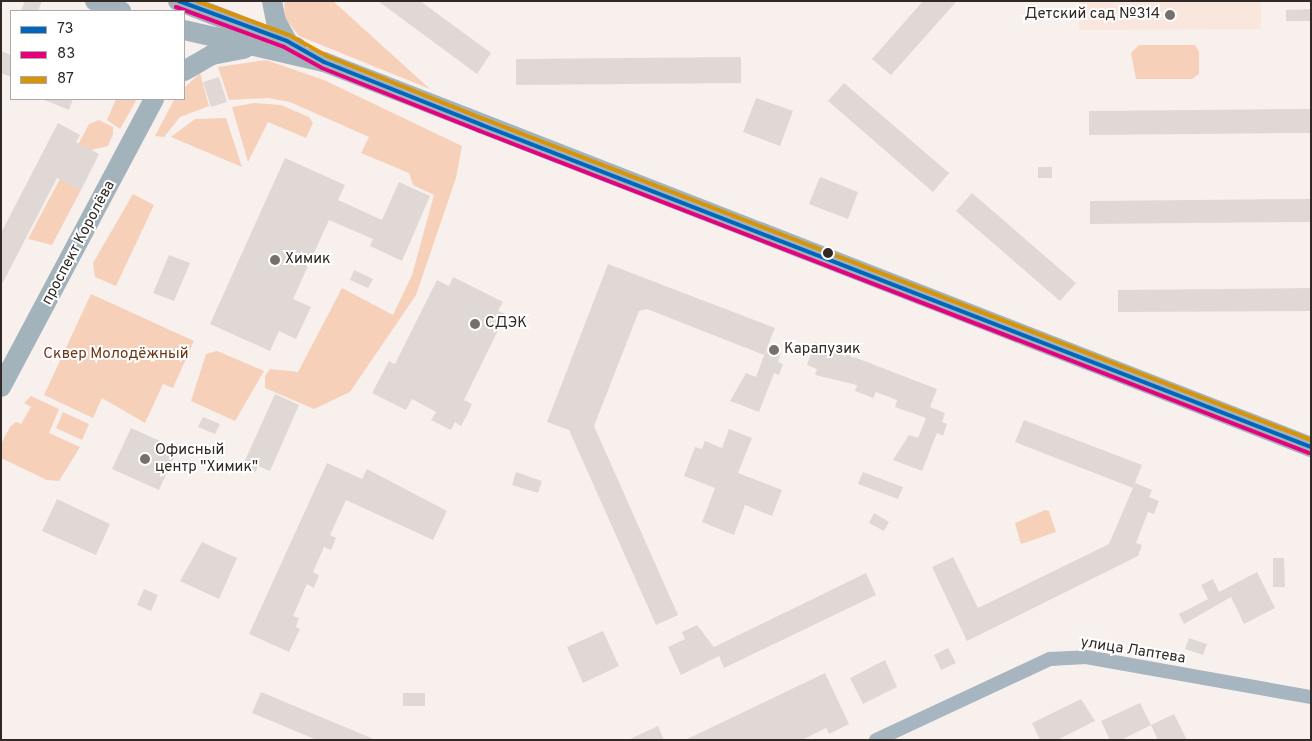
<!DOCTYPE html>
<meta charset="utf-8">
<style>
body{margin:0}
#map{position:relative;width:1312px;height:741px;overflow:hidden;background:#f8f0ec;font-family:Overpass,sans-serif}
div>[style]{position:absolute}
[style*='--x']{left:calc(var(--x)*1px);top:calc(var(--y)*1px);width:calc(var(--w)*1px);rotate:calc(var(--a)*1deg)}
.built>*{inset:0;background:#f9e6dd}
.green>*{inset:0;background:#f7d0ba}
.building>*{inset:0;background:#e0d8d4}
.minor>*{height:14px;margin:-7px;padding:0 7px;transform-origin:7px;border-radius:7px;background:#a6b5c0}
.secondary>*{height:20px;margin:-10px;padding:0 10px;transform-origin:10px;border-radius:10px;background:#a3b3bc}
.bus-1>*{height:4px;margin:-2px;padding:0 2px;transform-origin:2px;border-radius:2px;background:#0065bd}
.bus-2>*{height:4px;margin:-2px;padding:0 2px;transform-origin:2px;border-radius:2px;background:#e5007d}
.bus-3>*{height:4px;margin:-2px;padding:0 2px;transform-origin:2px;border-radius:2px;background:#d99306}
.dots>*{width:14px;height:14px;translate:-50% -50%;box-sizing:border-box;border:2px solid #fff;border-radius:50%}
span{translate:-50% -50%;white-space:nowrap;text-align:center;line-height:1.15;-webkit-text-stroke:4px #fff;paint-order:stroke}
.poi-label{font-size:15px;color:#302925}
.right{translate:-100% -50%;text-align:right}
.left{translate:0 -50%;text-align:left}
.street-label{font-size:15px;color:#302925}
.park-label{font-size:15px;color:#6e3818}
.frame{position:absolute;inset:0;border:2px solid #302925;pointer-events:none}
.legend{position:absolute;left:10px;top:10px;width:175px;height:90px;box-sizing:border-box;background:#fff;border:1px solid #aca9a8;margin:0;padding:6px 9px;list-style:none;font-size:15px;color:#302925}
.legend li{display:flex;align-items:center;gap:10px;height:25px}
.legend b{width:25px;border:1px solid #aca9a8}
</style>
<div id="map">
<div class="built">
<i style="clip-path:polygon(1079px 1px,1261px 1px,1261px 29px,1079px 30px)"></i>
</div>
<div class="green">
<i style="clip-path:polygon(284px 1px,333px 1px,430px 89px,299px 36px,285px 18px)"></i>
<i style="clip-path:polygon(1139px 45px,1195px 45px,1199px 52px,1199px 74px,1192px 79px,1136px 79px,1131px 53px)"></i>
<i style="clip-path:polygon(266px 60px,324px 80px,462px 146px,456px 178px,416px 295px,350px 392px,314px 409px,265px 388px,265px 376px,270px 369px,298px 372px,342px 288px,393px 315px,412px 275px,434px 195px,413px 185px,409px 173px,361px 153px,369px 137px,290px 102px,268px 98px,229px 100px,218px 67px)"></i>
<i style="clip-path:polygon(200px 73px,209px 106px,180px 117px,164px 137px,155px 136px,174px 100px,184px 99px,184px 88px)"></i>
<i style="clip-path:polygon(116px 99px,137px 99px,120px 129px,107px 120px)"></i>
<i style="clip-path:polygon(254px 103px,281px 105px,309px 117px,313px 123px,306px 138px,268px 122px,248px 162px,232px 107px)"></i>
<i style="clip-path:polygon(226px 118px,242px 167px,171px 137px,195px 119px)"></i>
<i style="clip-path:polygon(99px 120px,113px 127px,113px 134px,108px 146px,91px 150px,73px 186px,81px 190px,52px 245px,28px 239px,89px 124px)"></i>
<i style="clip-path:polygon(133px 194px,154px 205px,116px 286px,95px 277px,93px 263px)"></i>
<i style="clip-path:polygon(91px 294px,194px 341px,173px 388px,163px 384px,145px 423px,102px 398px,93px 418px,44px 395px)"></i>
<i style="clip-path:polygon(217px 351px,264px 371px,235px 421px,191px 401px,206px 354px)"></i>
<i style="clip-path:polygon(31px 396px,59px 409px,49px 433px,80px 447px,59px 481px,47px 480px,1px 458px,1px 444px,10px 427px,16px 422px,21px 424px,31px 407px,24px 403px)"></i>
<i style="clip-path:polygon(63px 412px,89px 424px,82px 440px,56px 428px)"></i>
<i style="clip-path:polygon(1045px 510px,1049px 511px,1056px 532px,1021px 544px,1015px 523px)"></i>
</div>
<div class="building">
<i style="clip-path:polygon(25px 1px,42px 1px,38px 11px,21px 11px)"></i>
<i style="clip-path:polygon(378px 1px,420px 1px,491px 53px,477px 74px)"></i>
<i style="clip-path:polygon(923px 1px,957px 1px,891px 75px,872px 59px)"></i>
<i style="clip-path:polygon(1311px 9px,1311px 21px,1286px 21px,1286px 10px)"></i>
<i style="clip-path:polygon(1px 51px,11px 55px,11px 77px,1px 73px)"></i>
<i style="clip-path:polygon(741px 57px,741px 83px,516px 85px,516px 59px)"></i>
<i style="clip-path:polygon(219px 77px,227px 102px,211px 107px,203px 82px)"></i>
<i style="clip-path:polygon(844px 83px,949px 173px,933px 192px,828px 101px)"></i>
<i style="clip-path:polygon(756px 98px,793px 111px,780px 146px,743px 132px)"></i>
<i style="clip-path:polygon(42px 99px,73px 99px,69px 110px)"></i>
<i style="clip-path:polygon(1311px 109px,1311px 133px,1089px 135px,1089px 111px)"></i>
<i style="clip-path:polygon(58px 123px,80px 135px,76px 142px,99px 154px,81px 190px,57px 178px,1px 286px,1px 233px)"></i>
<i style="clip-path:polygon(285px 158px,345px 185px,338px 200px,382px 220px,399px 182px,430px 196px,402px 261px,370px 246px,373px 239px,329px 220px,293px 299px,311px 307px,296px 339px,279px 331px,270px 351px,210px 324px)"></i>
<i style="clip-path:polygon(1038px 167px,1052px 167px,1052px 178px,1038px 178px)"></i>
<i style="clip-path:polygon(820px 177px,858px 192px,848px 219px,809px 204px)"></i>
<i style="clip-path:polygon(972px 193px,1076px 283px,1060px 301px,956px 211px)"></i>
<i style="clip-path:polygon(1311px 199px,1311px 222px,1090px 224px,1090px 201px)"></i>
<i style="clip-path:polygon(169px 255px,190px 263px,174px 301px,153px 293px)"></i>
<i style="clip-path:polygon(608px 264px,775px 328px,764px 355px,647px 309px,639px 311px,594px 426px,678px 615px,656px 625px,569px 430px,547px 422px)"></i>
<i style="clip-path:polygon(354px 270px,373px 279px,368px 288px,350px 280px)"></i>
<i style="clip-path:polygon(453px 277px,503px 302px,498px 311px,506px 314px,464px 400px,472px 404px,468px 413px,461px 426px,455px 422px,451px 430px,431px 420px,436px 412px,412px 399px,406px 410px,372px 393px,389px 361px,395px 364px,437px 280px,449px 286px)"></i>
<i style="clip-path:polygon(1311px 288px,1311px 311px,1118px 312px,1118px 290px)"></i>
<i style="clip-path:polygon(815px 342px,937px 389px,930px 407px,945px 413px,942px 422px,947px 424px,943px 436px,937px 433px,922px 471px,893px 460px,909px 435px,918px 438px,926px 418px,895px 407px,897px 400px,876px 392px,873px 398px,855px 391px,857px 385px,815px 375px,817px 369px,807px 365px)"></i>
<i style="clip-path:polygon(767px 347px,781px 353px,778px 362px,783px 364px,779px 375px,774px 373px,759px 412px,730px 401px,746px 373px,756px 377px)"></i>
<i style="clip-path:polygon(275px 394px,299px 405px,270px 471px,258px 466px,255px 473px,242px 467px)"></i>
<i style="clip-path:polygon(203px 417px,220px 424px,215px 434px,198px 427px)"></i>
<i style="clip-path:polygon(1024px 420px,1142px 465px,1133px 488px,1015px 442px)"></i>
<i style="clip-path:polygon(131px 428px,178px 449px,159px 490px,112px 469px)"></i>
<i style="clip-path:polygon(729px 429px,752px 438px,738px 473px,782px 490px,772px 516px,745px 505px,734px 535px,702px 522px,715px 488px,684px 476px,695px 447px,702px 449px,705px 441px,722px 448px)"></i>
<i style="clip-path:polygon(327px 463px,362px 479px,367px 469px,447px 511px,433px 540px,346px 500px,330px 535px,336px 538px,331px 550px,324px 547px,313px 572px,319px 575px,314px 588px,307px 584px,293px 616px,299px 618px,296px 627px,300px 629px,289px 652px,249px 634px)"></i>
<i style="clip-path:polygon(516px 472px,542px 481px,538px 493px,512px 485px)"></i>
<i style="clip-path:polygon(863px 472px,903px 487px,898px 499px,858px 484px)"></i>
<i style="clip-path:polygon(1135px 483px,1152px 490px,1149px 497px,1159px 501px,1154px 514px,1148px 512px,1136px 543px,1142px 545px,1138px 556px,967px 641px,932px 567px,953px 557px,978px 608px,1109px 544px)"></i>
<i style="clip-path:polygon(57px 499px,110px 524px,96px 555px,42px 531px)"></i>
<i style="clip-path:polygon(874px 513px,889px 522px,884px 531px,869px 523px)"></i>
<i style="clip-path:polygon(202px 542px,237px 558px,219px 599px,180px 581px)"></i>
<i style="clip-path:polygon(1273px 558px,1284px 558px,1285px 587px,1273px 587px)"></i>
<i style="clip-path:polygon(1257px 572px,1275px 608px,1244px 624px,1231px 597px,1184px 624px,1179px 614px,1208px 599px,1201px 585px,1213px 579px,1219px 592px)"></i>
<i style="clip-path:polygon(866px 573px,876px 595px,724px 668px,719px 656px,681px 675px,668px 647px,685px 639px,682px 632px,697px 625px,714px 647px)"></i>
<i style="clip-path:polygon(144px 589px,158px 595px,151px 611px,137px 605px)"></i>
<i style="clip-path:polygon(603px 631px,619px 666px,583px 683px,567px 647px)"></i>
<i style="clip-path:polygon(1189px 638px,1207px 644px,1203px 655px,1185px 649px)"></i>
<i style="clip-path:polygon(948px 648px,956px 663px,941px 670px,934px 655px)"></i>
<i style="clip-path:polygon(885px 660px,897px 687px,863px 704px,850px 678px)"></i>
<i style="clip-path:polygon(825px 673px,849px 724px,829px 734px,826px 728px,802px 740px,685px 740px)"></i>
<i style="clip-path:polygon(261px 692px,376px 740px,317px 740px,252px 713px)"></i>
<i style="clip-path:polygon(403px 693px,425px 693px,425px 706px,403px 706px)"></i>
<i style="clip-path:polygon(1081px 699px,1095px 721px,1057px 740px,1040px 740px,1032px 723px)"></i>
<i style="clip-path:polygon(1140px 703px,1151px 725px,1121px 740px,1110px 740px,1101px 721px)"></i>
<i style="clip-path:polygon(1174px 714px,1187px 740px,1158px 740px,1151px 725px)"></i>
<i style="clip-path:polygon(658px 726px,664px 740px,628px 740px)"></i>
</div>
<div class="minor">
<i style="--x:876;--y:740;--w:192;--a:-25"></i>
<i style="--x:1050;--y:659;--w:36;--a:-3"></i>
<i style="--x:1086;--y:657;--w:229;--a:10.1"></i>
</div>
<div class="secondary">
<i style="--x:95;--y:1;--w:28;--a:21"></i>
<i style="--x:178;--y:1;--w:127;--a:21.3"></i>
<i style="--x:272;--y:1;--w:20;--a:79"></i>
<i style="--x:276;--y:21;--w:23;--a:61"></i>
<i style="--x:184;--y:30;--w:144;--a:12.9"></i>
<i style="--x:324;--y:62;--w:1059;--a:21.31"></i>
<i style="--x:184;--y:71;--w:32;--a:-30"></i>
<i style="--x:212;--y:55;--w:33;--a:-11"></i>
<i style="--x:1;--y:387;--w:326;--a:-62"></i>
</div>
<div class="bus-1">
<i style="--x:179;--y:1;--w:115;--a:20.3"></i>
<i style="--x:287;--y:41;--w:43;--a:29.6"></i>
<i style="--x:324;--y:62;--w:170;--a:21.7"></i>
<i style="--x:482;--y:125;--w:889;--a:21.23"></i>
</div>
<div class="bus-2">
<i style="--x:176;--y:7;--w:115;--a:20.3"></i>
<i style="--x:284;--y:47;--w:43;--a:28.9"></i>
<i style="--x:322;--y:68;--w:170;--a:21.7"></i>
<i style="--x:480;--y:131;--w:889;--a:21.23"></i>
</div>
<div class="bus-3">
<i style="--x:197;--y:1;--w:98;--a:20.3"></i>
<i style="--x:289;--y:35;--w:43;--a:28.9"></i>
<i style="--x:327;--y:56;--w:169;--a:21.9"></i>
<i style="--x:484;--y:119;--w:887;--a:21.21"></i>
</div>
<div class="dots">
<i style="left:1170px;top:15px;background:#766f6b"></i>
<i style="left:828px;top:253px;background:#302925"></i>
<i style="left:275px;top:260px;background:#766f6b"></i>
<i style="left:475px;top:324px;background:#766f6b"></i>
<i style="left:774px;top:350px;background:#766f6b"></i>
<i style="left:145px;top:459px;background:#766f6b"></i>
</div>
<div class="poi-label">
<span class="right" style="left:1160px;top:15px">Детский сад №314</span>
<span class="left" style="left:285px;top:260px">Химик</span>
<span class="left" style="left:485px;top:324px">СДЭК</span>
<span class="left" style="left:784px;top:350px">Карапузик</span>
<span class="left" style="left:155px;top:459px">Офисный<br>центр "Химик"</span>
</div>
<div class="street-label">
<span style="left:79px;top:243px;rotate:-62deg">проспект Королёва</span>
<span style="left:1133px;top:651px;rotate:9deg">улица Лаптева</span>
</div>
<div class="park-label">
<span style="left:116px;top:355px">Сквер Молодёжный</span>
</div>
<div class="frame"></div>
<ul class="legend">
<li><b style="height:6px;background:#0065bd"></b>73</li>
<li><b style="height:6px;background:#e5007d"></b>83</li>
<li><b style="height:6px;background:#d99306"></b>87</li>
</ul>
</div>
